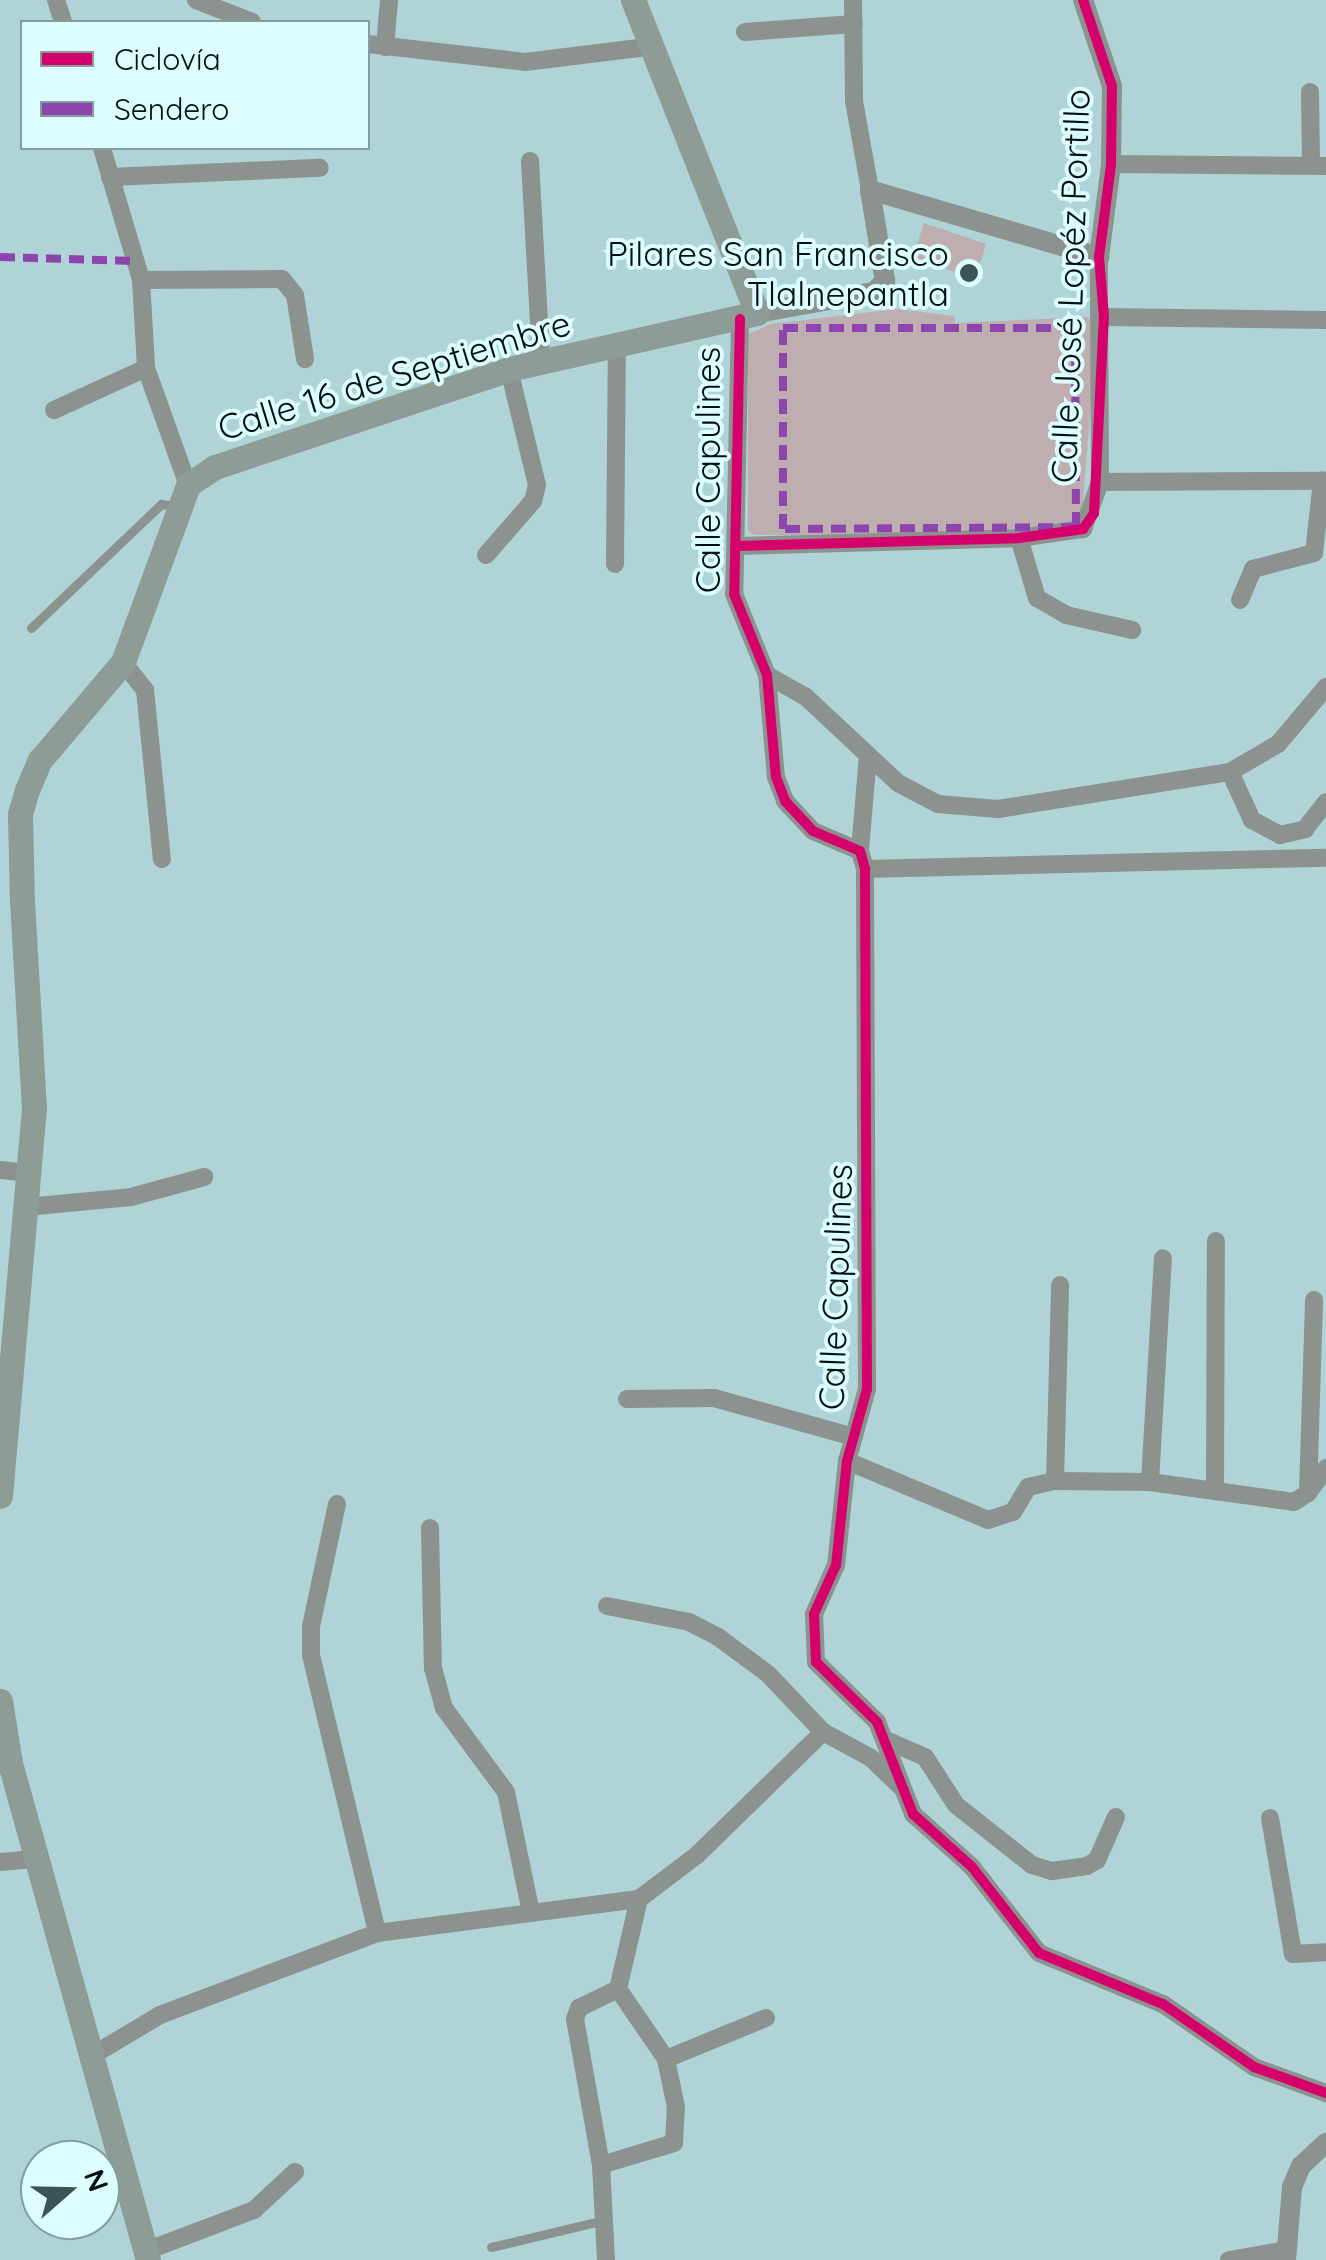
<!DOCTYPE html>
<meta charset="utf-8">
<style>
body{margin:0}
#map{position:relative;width:1326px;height:2260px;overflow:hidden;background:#afd3d6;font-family:Quicksand,sans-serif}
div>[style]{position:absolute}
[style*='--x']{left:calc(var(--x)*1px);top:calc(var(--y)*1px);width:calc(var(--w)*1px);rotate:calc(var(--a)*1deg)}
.green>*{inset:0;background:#beaeaf}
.service>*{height:9px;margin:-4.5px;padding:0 4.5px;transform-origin:4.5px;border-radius:4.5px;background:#8c928d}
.minor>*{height:18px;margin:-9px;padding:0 9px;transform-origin:9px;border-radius:9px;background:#8c928d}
.tertiary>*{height:20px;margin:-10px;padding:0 10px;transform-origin:10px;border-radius:10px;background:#8c928d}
.secondary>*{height:25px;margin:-12.5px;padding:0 12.5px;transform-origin:12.5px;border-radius:12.5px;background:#8e9c96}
.quiet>*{height:8px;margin-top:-4px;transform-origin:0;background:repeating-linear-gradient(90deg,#8e44ad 0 15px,transparent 0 23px)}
.cycleway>*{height:10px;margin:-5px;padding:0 5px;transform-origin:5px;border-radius:5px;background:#d6006c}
.dots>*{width:28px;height:28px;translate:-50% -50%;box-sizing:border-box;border:5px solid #dcfcfd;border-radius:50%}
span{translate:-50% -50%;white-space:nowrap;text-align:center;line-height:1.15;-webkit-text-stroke:8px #dcfcfd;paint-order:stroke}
.poi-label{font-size:35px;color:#001012}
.right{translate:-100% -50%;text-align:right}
.street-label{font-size:35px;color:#001012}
.legend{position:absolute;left:20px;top:20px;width:350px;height:130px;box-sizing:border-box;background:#dcfcfd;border:2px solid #849e9f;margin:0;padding:12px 18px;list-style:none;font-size:30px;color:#001012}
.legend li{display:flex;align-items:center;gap:20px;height:50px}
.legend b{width:50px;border:2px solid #849e9f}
.north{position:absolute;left:20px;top:2140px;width:100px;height:100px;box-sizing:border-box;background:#dcfcfd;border:2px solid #849e9f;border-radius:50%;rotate:70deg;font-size:28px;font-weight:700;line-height:40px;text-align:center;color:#001012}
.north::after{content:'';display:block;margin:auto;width:35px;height:45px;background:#3d5457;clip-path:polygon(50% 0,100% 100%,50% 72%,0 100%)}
</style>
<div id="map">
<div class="green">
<i style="clip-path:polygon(924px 223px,986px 244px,975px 279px,913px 257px)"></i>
<i style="clip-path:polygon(897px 309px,954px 316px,955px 323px,1088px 317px,1097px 329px,1081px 527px,1073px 536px,754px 535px,748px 530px,748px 334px,771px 324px)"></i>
</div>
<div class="service">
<i style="--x:31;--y:628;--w:180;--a:-43.6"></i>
<i style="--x:161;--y:504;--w:14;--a:8"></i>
<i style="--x:491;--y:2247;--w:116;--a:-13.4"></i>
</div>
<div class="minor">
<i style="--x:56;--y:0;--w:23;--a:72"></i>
<i style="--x:196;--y:0;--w:60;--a:21.4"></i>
<i style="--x:853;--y:0;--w:101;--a:89.4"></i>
<i style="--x:854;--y:101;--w:90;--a:79.8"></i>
<i style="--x:745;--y:32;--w:109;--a:-4.2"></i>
<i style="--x:368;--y:44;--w:158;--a:6.5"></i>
<i style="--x:525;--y:62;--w:123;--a:-7"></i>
<i style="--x:385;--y:47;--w:47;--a:-85.1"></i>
<i style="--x:1310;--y:92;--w:73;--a:89.2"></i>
<i style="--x:102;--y:148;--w:138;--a:73.5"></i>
<i style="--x:141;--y:280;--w:88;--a:86.7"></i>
<i style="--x:146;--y:368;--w:124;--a:70.3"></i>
<i style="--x:530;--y:161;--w:199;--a:86.8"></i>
<i style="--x:1111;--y:164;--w:215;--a:0.5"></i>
<i style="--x:110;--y:177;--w:210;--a:-2.5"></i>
<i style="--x:141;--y:280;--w:141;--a:-0.4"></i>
<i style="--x:282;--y:279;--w:21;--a:51"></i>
<i style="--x:295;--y:295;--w:65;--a:81.1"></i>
<i style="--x:1104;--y:317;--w:222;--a:0.8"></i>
<i style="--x:740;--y:319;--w:275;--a:91.2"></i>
<i style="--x:734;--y:594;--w:87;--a:67.8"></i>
<i style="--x:767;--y:675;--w:102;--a:85"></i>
<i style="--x:776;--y:777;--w:26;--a:69"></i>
<i style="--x:785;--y:801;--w:41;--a:47"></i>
<i style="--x:813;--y:831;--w:51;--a:23.1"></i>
<i style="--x:860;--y:851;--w:19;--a:74"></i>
<i style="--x:865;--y:869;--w:520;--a:89.78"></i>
<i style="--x:867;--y:1389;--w:75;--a:105.5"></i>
<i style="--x:847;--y:1461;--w:105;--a:96"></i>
<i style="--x:836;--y:1565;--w:54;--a:114.2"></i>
<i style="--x:814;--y:1614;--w:48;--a:87.6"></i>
<i style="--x:816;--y:1662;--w:86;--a:44.5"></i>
<i style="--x:877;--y:1722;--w:99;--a:68.6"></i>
<i style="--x:913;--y:1814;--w:79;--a:41.9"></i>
<i style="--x:972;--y:1867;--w:109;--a:52.1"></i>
<i style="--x:1039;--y:1953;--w:134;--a:22.4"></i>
<i style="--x:1163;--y:2004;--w:111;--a:34.7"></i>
<i style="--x:1254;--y:2067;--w:77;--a:19.9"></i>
<i style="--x:54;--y:410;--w:101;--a:-24.5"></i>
<i style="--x:1100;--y:482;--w:226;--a:-0.3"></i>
<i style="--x:1019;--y:538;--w:63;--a:73.3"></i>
<i style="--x:1037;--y:598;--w:34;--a:30"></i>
<i style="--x:1066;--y:615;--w:68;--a:12.8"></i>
<i style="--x:739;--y:546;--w:280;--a:-1.6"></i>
<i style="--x:1019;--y:538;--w:65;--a:-8"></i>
<i style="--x:1083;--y:529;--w:50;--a:-70.1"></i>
<i style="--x:1100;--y:482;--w:225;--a:-90.3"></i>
<i style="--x:486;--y:555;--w:72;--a:-49"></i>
<i style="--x:533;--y:501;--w:16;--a:-76"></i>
<i style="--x:537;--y:485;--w:119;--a:-103.6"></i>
<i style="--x:615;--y:564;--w:220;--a:-89.5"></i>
<i style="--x:1240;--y:600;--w:34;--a:-67"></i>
<i style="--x:1253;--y:569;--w:63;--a:-14.7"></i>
<i style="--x:1314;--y:553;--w:73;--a:-83.7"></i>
<i style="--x:123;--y:662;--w:36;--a:52"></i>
<i style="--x:145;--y:690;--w:170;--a:84.3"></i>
<i style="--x:767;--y:675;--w:45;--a:29.4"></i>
<i style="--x:806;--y:697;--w:85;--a:43.1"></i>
<i style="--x:868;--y:755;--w:96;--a:94.8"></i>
<i style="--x:868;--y:755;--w:41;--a:43"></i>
<i style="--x:898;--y:783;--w:45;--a:27.7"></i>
<i style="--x:938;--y:804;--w:60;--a:4.8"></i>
<i style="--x:998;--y:809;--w:235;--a:-9.1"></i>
<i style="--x:1230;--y:772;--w:56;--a:-30.3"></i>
<i style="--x:1278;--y:744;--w:75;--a:-49.9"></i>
<i style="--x:1230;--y:772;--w:53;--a:65.4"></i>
<i style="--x:1252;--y:820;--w:32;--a:28"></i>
<i style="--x:1280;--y:835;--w:26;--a:-13"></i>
<i style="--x:1305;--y:829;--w:34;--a:-52"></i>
<i style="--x:865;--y:869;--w:461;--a:-1.4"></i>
<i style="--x:0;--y:1170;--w:29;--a:6"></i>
<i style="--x:26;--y:1207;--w:105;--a:-5.4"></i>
<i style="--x:131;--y:1197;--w:76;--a:-15.3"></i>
<i style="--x:627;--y:1399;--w:87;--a:-0.7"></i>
<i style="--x:714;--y:1398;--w:145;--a:15.6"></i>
<i style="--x:847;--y:1461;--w:153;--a:22.7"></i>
<i style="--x:988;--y:1520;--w:26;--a:-18"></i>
<i style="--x:1013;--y:1512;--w:29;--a:-59"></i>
<i style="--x:1028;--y:1487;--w:28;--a:-13"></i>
<i style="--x:1055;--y:1481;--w:95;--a:0.6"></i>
<i style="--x:1150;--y:1482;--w:145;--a:7.9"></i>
<i style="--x:1294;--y:1502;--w:17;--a:-33"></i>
<i style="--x:1308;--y:1493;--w:193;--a:-88.2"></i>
<i style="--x:1055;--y:1481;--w:196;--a:-88.5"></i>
<i style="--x:1150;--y:1482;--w:224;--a:-86.7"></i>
<i style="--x:1215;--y:1491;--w:250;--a:-89.8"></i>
<i style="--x:1308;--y:1493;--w:31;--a:-54"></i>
<i style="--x:337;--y:1504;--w:125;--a:102"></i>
<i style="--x:311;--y:1626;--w:29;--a:90"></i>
<i style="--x:311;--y:1655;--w:286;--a:76.6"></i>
<i style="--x:430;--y:1528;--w:140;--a:88.8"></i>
<i style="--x:433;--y:1668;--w:41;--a:74.6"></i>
<i style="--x:444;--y:1708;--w:104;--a:53.6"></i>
<i style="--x:506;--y:1792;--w:118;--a:78.3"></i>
<i style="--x:607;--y:1606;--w:84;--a:11"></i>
<i style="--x:689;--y:1622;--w:33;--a:27"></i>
<i style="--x:718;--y:1637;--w:62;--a:36.5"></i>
<i style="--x:768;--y:1674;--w:80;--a:46.5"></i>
<i style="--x:888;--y:1741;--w:40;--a:23.4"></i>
<i style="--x:925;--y:1757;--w:57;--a:57.1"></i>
<i style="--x:956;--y:1805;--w:97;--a:38.3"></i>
<i style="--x:1032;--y:1865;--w:21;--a:17"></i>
<i style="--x:1052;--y:1871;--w:35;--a:-8"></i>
<i style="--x:1087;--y:1866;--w:12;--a:-31"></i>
<i style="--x:1097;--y:1860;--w:47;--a:-66.2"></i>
<i style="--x:1270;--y:1818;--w:138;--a:80.4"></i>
<i style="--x:1293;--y:1954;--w:33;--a:-3"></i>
<i style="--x:0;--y:1862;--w:37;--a:-5"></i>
<i style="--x:93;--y:2055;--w:78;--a:-30.8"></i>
<i style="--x:160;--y:2015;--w:232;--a:-20.7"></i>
<i style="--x:377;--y:1933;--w:264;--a:-7.4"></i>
<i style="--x:666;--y:2059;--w:108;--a:-22.3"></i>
<i style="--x:601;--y:2165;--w:148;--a:-100.1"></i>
<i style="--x:575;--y:2019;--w:12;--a:-70"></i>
<i style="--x:579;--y:2008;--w:43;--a:-26"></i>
<i style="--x:146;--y:2251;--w:116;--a:-20.8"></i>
<i style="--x:254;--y:2210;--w:56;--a:-42.8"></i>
<i style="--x:606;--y:2260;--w:95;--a:-93"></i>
<i style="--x:601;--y:2165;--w:76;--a:-16.8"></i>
<i style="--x:674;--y:2143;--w:36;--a:-87"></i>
<i style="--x:676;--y:2107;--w:49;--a:-101.8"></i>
<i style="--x:666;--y:2059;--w:85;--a:-124.4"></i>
<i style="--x:618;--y:1989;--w:92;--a:-76.9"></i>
<i style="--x:639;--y:1899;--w:73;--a:-37.2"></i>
<i style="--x:697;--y:1855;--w:176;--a:-44.3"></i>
<i style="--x:823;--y:1732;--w:55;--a:28.4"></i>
<i style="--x:871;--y:1758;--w:40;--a:44"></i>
<i style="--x:1229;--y:2260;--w:59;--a:-9.8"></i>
</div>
<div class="tertiary">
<i style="--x:757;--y:313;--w:119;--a:-10.2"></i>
<i style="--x:874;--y:292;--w:16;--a:-45"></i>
<i style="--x:885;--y:281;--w:92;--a:-99.4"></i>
<i style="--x:870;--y:190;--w:239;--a:16.3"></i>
<i style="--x:1099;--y:257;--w:94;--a:-82.6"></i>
<i style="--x:1111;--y:164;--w:78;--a:-89.3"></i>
<i style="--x:1112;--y:86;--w:91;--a:-108.6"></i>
<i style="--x:1286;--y:2260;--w:73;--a:-85.3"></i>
<i style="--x:1292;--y:2187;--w:23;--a:-67"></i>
<i style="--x:1301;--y:2166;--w:34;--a:-43"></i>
</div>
<div class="secondary">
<i style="--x:0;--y:1496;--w:388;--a:-85"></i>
<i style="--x:34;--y:1109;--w:206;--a:-93.3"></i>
<i style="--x:22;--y:903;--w:89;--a:-91.3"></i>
<i style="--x:20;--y:814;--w:25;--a:-74"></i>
<i style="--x:27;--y:790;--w:33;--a:-67"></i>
<i style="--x:40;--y:760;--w:128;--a:-49.7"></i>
<i style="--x:123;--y:662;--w:189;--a:-69.8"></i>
<i style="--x:188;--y:485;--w:32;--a:-34"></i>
<i style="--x:215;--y:467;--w:310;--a:-18.4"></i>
<i style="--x:509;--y:369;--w:254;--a:-12.7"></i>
<i style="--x:757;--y:313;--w:337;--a:-111.6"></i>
<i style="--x:0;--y:1701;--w:63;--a:80.8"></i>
<i style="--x:10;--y:1763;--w:516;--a:74.48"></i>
</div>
<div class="quiet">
<i style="--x:0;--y:257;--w:134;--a:1.7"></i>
<i style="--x:783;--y:328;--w:292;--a:0"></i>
<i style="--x:1075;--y:328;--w:199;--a:89.7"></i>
<i style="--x:1076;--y:527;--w:293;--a:179.6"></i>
<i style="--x:783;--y:529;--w:201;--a:-90"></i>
</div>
<div class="cycleway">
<i style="--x:740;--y:319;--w:275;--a:91.2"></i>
<i style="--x:734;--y:594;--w:87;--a:67.8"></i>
<i style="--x:767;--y:675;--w:102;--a:85"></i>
<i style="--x:776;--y:777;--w:26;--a:69"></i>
<i style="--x:785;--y:801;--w:41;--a:47"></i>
<i style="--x:813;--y:831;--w:51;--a:23.1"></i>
<i style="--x:860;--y:851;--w:19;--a:74"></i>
<i style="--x:865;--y:869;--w:520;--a:89.78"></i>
<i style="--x:867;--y:1389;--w:75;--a:105.5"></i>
<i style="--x:847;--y:1461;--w:105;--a:96"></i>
<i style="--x:836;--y:1565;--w:54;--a:114.2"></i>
<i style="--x:814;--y:1614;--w:48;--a:87.6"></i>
<i style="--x:816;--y:1662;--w:86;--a:44.5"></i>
<i style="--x:877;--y:1722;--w:99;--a:68.6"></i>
<i style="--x:913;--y:1814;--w:79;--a:41.9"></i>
<i style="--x:972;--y:1867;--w:109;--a:52.1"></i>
<i style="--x:1039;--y:1953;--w:134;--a:22.4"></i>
<i style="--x:1163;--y:2004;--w:111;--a:34.7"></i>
<i style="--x:1254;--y:2067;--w:77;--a:19.9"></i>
<i style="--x:739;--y:546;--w:280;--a:-1.6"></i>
<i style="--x:1019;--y:538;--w:65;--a:-8"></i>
<i style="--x:1083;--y:529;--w:19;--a:-55"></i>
<i style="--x:1094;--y:513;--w:196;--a:-87.1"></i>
<i style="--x:1104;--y:317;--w:60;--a:-94.8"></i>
<i style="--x:1099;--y:257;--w:94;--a:-82.6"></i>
<i style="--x:1111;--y:164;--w:78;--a:-89.3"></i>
<i style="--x:1112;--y:86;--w:91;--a:-108.6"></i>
</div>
<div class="dots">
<i style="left:969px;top:273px;background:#3d5457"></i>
</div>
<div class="poi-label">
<span class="right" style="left:949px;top:273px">Pilares San Francisco<br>Tlalnepantla</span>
</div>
<div class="street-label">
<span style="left:1070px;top:286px;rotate:-88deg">Calle José Lopéz Portillo</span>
<span style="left:394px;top:375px;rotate:-17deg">Calle 16 de Septiembre</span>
<span style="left:707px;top:470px;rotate:-90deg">Calle Capulines</span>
<span style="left:835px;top:1287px;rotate:-88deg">Calle Capulines</span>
</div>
<ul class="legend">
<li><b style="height:12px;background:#d6006c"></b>Ciclovía</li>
<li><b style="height:12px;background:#8e44ad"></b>Sendero</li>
</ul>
<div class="north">N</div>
</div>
